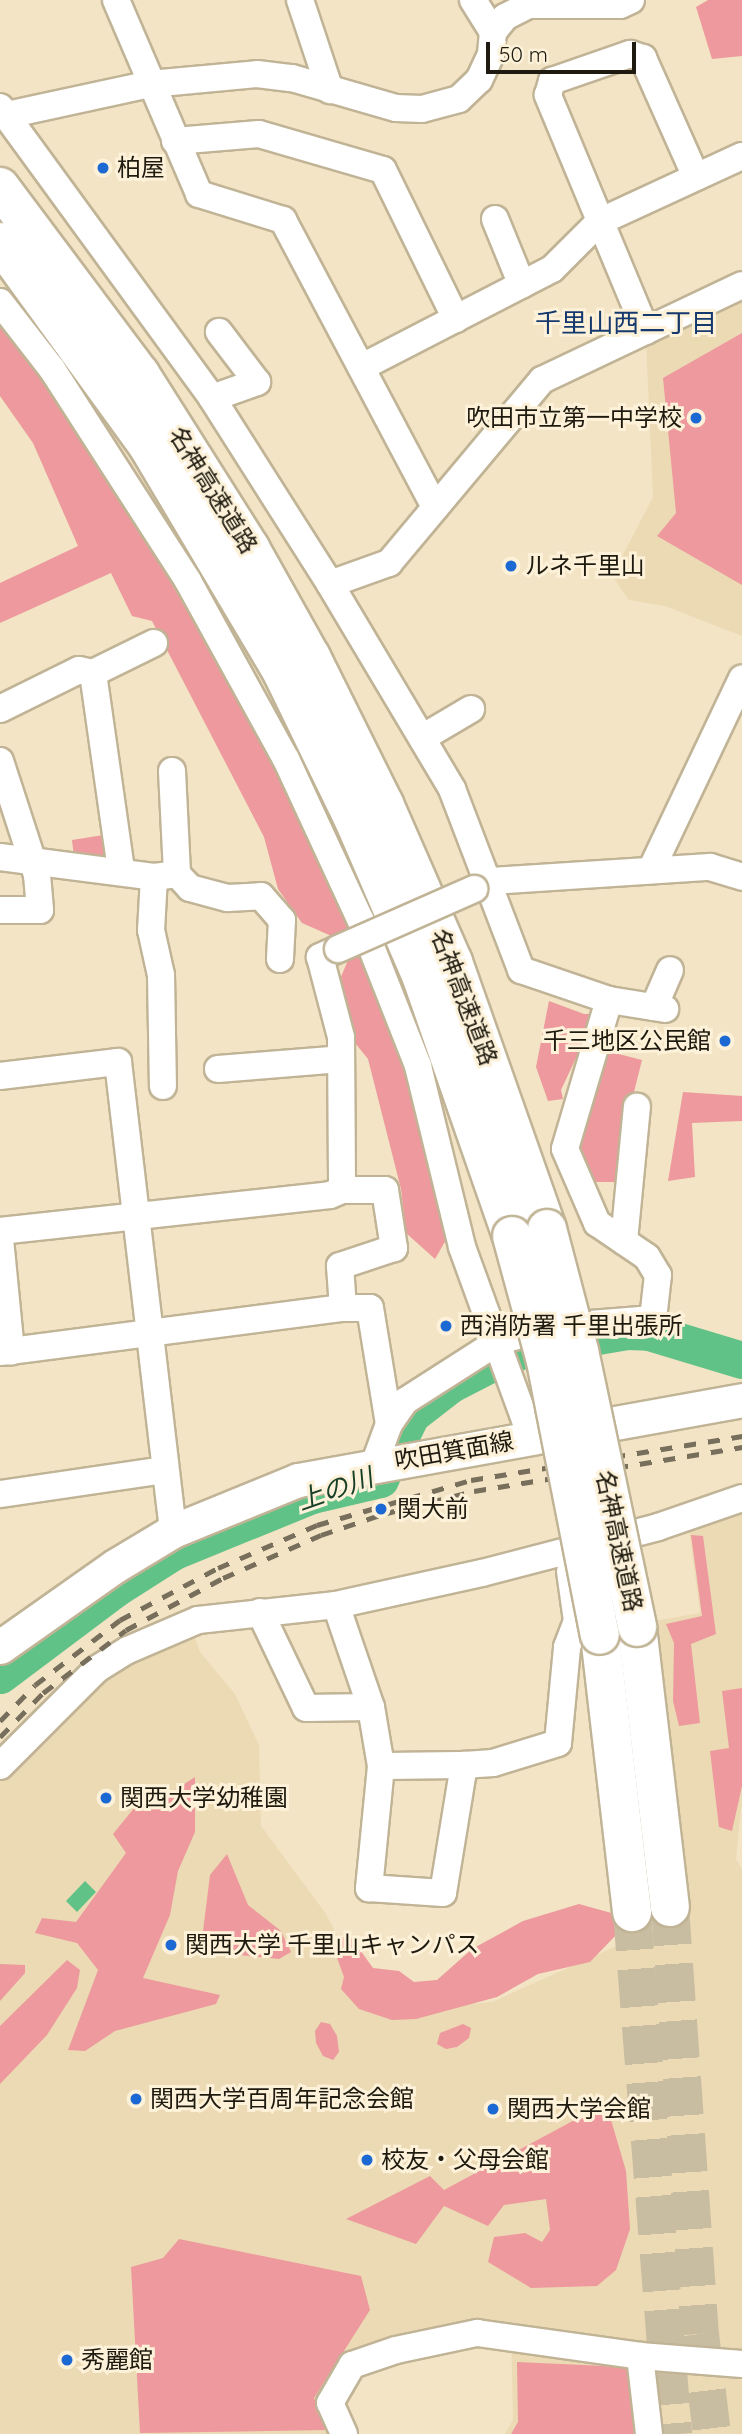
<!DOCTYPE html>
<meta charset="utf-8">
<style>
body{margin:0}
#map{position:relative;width:742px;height:2434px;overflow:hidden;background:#f2e4c5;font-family:Quicksand,"Noto Sans JP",sans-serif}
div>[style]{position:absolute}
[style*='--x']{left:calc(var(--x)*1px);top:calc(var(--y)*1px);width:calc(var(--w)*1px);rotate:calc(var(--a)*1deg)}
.built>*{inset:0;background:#ecdab4}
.green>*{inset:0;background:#ed999d}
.water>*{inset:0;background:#61c287}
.river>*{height:37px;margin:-18.5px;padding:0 18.5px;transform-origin:18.5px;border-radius:18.5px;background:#61c287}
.highway-tunnel>*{height:38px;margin-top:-19px;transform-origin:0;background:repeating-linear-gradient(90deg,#c8bca1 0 38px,transparent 0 57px)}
.roads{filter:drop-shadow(2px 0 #c1b496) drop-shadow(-2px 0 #c1b496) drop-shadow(0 2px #c1b496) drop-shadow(0 -2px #c1b496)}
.minor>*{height:26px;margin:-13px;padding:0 13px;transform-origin:13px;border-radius:13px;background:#fff}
.major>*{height:33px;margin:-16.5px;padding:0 16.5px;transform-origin:16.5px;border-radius:16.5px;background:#fff}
.highway>*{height:38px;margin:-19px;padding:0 19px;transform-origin:19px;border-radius:19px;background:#fff}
.rail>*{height:5px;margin-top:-2.5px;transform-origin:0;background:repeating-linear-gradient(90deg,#776e5b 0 12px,transparent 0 24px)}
.bridges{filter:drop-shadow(2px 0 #c1b496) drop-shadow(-2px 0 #c1b496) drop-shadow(0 2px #c1b496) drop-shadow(0 -2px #c1b496)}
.minor-bridge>*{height:26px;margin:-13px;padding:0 13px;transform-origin:13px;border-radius:13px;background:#fff}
.highway-bridge>*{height:38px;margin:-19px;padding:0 19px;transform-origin:19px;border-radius:19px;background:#fff}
.dots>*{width:19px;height:19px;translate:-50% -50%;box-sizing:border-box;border:4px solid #fdf2d9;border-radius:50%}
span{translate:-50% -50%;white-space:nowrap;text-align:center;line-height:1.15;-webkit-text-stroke:6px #fdf2d9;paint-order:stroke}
.poi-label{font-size:24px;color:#1f1a0f}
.left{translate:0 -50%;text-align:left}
.right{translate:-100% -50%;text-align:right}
.street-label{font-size:24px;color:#1f1a0f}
.neighbourhood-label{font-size:26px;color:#15386d}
.water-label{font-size:26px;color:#184028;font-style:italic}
.scale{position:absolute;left:486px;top:42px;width:150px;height:32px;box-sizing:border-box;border:4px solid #1f1a0f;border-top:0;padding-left:9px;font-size:21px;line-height:24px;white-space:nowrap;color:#1f1a0f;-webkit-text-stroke:5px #fdf2d9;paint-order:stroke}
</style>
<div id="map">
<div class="built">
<i style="clip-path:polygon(742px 294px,742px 636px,665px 606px,629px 600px,612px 576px,653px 497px,646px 340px)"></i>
<i style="clip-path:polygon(742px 1506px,742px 1799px,736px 1859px,742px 1869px,742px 2434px,505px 2434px,513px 2420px,511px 2330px,349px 2355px,337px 2434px,0 2434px,0 1777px,101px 1676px,192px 1630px,200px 1652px,235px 1694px,259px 1745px,261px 1826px,326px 1914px,358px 1975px,445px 2006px,492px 2002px,690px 1913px,654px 1621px,700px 1613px,688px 1522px)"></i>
</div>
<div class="green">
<i style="clip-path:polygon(708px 0,742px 0,742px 56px,712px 59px,696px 7px)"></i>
<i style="clip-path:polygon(0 322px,39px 372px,174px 587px,276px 763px,354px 931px,336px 938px,302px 923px,278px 889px,264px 837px,152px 621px,132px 616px,111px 573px,0 623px,0 583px,78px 546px,33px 443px,0 396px)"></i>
<i style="clip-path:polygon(742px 333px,742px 585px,657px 536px,676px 513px,663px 378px)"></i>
<i style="clip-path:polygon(110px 834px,107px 860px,74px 857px,72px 840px)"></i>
<i style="clip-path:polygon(363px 954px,407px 1072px,446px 1240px,435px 1259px,406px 1233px,401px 1189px,368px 1059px,351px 1038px,337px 986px,349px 958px)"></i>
<i style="clip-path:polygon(549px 1001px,584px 1014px,597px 1014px,584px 1059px,576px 1058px,561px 1090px,563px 1099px,548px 1101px,536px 1067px)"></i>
<i style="clip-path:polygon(603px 1050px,642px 1060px,627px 1120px,620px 1182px,590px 1182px,574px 1143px)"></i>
<i style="clip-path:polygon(683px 1092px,742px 1096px,742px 1121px,692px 1123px,695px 1177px,668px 1181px)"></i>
<i style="clip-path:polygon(691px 1535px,703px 1536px,716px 1634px,691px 1644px,700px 1723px,679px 1726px,673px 1701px,674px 1643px,666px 1624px,702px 1616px)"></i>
<i style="clip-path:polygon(742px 1688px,742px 1786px,732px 1831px,719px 1827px,710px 1751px,729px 1748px,722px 1691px)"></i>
<i style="clip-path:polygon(195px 1777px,195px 1832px,178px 1871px,170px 1915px,143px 1978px,220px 1995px,216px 2004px,115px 2031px,85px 2051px,68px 2050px,98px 1970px,77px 1943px,35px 1933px,42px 1918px,76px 1922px,126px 1853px,113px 1834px,148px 1791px,167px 1795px)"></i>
<i style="clip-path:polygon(227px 1854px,248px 1905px,281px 1931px,291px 1952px,279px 1959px,220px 1953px,203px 1931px,210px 1875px)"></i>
<i style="clip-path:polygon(579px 1904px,615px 1914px,618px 1933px,590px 1962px,538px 1974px,497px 1997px,416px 2019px,392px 2020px,359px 2009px,341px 1989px,344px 1977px,330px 1939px,350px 1936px,373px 1968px,399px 1971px,414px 1982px,437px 1980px,472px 1949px,523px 1921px)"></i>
<i style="clip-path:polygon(67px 1960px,80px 1970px,77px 1988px,47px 2035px,0 2084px,0 2026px)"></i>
<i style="clip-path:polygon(0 1964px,25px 1965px,25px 1973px,0 2001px)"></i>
<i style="clip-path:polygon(321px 2022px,330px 2024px,337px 2036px,339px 2052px,333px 2060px,323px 2056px,316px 2043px,315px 2031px)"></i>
<i style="clip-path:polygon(463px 2024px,471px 2028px,469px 2038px,457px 2047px,446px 2049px,437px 2044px,440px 2033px)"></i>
<i style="clip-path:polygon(595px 2109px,609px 2113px,626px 2171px,630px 2229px,616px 2270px,597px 2286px,531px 2288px,488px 2262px,494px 2237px,525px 2233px,542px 2242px,550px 2230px,546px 2199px,504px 2205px,488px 2226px,444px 2206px,416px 2244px,346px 2219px,430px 2176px,444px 2190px)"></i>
<i style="clip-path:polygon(179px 2239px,361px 2276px,370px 2310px,314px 2398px,327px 2430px,140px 2433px,131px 2267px,163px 2258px)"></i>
<i style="clip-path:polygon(517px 2362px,627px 2367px,634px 2434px,511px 2434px,518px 2422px)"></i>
</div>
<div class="water">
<i style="clip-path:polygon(85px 1881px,96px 1892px,77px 1912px,66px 1901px)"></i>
</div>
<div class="river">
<i style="--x:0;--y:1675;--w:145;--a:-36.9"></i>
<i style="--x:116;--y:1588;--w:69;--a:-32.5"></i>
<i style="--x:174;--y:1551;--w:149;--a:-22.1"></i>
<i style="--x:312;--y:1495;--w:70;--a:-13.2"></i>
<i style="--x:380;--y:1479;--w:71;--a:-64.2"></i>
<i style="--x:411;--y:1415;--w:51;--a:-37.8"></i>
<i style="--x:451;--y:1384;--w:48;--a:-27.1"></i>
<i style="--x:494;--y:1362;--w:36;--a:-23"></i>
<i style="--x:527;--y:1348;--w:100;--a:-9.7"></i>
<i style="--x:626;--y:1331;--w:23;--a:2"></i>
<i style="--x:649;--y:1332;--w:97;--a:16.8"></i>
</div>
<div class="highway-tunnel">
<i style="--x:670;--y:1907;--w:428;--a:86"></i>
<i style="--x:700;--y:2334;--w:101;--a:83.2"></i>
<i style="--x:632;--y:1912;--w:524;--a:85.51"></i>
</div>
<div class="roads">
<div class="minor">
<i style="--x:116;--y:0;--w:211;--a:66.8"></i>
<i style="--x:199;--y:194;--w:88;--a:17.2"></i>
<i style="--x:283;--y:220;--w:325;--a:62.1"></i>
<i style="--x:300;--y:0;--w:95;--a:71.6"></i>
<i style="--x:473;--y:0;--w:38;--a:58"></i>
<i style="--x:0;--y:107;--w:360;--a:53.9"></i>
<i style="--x:212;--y:398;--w:220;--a:57.6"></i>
<i style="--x:330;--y:584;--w:239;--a:59.2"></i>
<i style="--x:452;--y:789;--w:194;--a:69.1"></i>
<i style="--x:521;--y:970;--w:93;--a:18.8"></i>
<i style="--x:609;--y:1000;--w:155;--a:106.5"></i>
<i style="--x:565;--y:1149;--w:81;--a:66.6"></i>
<i style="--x:597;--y:1223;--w:60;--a:34.2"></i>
<i style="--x:647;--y:1257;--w:21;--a:59"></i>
<i style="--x:658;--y:1275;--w:44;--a:96.5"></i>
<i style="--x:653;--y:1319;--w:101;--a:175.5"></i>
<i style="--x:552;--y:1327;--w:55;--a:165.2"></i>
<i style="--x:499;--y:1341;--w:112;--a:147.4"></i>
<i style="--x:405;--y:1401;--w:28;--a:125"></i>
<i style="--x:389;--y:1424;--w:44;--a:110.1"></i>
<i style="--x:7;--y:115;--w:146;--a:-12.2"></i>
<i style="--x:150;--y:84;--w:107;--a:-5.3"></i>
<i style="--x:257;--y:74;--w:35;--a:7"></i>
<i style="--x:292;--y:78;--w:108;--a:16.1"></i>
<i style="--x:396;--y:108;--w:26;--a:2"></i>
<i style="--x:422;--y:109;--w:38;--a:-15"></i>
<i style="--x:459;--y:99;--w:28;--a:-44"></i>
<i style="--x:479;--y:80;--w:29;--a:-65"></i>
<i style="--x:491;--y:54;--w:22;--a:-85"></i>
<i style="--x:493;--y:32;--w:19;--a:-51"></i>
<i style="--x:505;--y:17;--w:27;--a:-27"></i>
<i style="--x:529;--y:5;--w:91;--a:0"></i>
<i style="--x:620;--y:5;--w:12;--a:-24"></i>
<i style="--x:175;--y:141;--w:84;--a:-4.8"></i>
<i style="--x:259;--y:134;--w:129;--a:16.2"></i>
<i style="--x:383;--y:170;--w:166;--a:63.9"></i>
<i style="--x:495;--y:219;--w:71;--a:67.8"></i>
<i style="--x:0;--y:302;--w:85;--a:52.2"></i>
<i style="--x:52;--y:369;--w:252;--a:57.3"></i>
<i style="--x:188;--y:581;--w:203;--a:61.2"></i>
<i style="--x:286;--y:759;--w:179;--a:65.2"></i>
<i style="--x:361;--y:921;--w:156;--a:68.5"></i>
<i style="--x:418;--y:1066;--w:186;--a:76.3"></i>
<i style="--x:462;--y:1247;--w:202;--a:70"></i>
<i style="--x:646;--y:331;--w:256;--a:-112.6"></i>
<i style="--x:548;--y:95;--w:15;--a:-74"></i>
<i style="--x:552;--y:81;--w:83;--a:-19.1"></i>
<i style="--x:630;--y:54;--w:14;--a:17"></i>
<i style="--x:643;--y:58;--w:130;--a:66"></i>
<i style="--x:362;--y:367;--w:214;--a:-27.3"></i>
<i style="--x:552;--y:269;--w:66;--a:-45"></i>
<i style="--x:599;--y:222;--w:157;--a:-24.8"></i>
<i style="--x:212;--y:398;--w:48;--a:-19.6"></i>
<i style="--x:257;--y:382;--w:63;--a:-127.2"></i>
<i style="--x:330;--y:584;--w:63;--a:-19.6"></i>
<i style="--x:389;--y:563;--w:239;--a:-50.1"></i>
<i style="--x:542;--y:380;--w:221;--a:-25.4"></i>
<i style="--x:93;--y:673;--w:68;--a:-26.2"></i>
<i style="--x:0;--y:709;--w:88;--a:-26.3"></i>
<i style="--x:79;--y:670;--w:14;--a:12"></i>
<i style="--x:93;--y:673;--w:199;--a:81.9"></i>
<i style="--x:422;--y:738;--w:57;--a:-30.6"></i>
<i style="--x:0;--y:761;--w:120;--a:72"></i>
<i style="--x:37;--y:875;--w:35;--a:85"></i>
<i style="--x:40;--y:910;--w:40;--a:180"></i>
<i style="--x:172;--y:771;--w:103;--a:87.2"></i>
<i style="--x:0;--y:857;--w:155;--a:7.4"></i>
<i style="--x:154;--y:877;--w:23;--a:-7"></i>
<i style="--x:177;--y:874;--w:19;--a:47"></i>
<i style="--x:190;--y:888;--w:39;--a:15"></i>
<i style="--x:228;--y:898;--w:33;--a:-3"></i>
<i style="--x:261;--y:896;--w:32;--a:49"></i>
<i style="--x:282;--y:920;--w:39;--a:93"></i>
<i style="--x:651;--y:870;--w:212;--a:-64.6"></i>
<i style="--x:154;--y:877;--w:53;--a:93.2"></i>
<i style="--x:151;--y:930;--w:46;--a:77.5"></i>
<i style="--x:161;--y:975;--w:111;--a:89"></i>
<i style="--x:478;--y:888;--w:15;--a:-28"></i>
<i style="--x:491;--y:881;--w:219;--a:-3.7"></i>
<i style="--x:710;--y:867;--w:34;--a:17"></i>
<i style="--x:338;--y:949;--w:20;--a:156"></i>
<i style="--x:320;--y:957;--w:83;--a:75.3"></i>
<i style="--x:341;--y:1037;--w:153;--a:89.6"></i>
<i style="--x:342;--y:1190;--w:43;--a:0"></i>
<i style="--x:385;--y:1190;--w:59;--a:81.2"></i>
<i style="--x:394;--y:1248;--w:57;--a:161.6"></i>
<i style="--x:340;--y:1266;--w:42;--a:85.9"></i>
<i style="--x:343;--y:1308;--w:27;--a:0"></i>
<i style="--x:370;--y:1308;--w:118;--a:80.7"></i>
<i style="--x:609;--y:1000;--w:57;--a:9.1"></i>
<i style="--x:654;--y:1007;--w:40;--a:-66.6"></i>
<i style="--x:218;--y:1069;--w:123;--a:-4.6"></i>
<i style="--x:0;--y:1076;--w:119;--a:-6.8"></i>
<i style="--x:118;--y:1062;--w:472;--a:83.3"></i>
<i style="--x:0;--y:1231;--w:332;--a:-6.2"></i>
<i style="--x:330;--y:1195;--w:13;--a:-23"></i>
<i style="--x:0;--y:1239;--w:113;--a:84.4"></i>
<i style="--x:11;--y:1351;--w:11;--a:175"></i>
<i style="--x:624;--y:1241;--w:135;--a:-84.5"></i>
<i style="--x:11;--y:1351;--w:335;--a:-7.4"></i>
<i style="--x:0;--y:1494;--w:166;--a:-8.3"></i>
<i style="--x:336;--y:1605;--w:108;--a:71.1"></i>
<i style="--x:260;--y:1612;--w:106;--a:64.4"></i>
<i style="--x:306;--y:1708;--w:65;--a:-0.9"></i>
<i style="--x:371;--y:1707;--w:60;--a:80.4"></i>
<i style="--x:381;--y:1766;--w:123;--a:95.6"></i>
<i style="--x:369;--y:1888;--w:74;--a:3.9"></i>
<i style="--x:443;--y:1893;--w:130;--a:-80.7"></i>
<i style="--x:464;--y:1765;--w:29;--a:-4"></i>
<i style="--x:493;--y:1763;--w:68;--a:-17.1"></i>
<i style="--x:558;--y:1743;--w:96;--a:-84.6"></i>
<i style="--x:567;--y:1647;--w:28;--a:-69"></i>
<i style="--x:577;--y:1621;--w:50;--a:-98"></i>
<i style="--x:0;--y:1766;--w:137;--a:-45"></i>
<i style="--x:97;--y:1669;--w:36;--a:-32"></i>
<i style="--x:128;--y:1650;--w:76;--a:-23.2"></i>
<i style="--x:198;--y:1620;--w:139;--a:-6.2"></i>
<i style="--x:336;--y:1605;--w:149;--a:-12.4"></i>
<i style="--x:482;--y:1573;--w:182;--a:-14.6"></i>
<i style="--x:658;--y:1527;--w:89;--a:-19"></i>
<i style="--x:381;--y:1766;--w:83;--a:-0.7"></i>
<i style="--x:640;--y:2356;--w:79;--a:83.4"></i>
<i style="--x:344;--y:2434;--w:34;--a:-114"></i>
<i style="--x:330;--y:2403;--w:44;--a:-59.9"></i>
<i style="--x:352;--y:2365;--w:46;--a:-18.8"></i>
<i style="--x:396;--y:2350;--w:83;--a:-11.9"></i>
<i style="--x:477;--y:2333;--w:165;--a:8"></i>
<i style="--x:640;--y:2356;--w:102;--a:4.5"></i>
</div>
<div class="major">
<i style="--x:0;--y:1647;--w:141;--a:-35.2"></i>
<i style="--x:115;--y:1566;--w:68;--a:-31.1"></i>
<i style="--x:173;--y:1531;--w:135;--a:-22.2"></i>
<i style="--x:298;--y:1480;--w:451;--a:-10.2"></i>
</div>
<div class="highway">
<i style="--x:0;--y:187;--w:234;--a:53.2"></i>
<i style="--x:140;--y:374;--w:206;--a:57.7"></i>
<i style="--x:250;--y:548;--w:125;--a:60.8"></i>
<i style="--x:311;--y:657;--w:164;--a:63.6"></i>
<i style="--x:384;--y:804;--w:172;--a:66.4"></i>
<i style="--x:453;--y:962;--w:283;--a:70.6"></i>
<i style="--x:0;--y:242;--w:252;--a:54"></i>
<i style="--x:148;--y:446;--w:263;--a:59.3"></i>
<i style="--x:282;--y:672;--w:162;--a:64.1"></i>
<i style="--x:353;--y:818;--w:171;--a:66.6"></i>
<i style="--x:421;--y:975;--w:276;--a:70.8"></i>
<i style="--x:637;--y:1627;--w:282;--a:83.3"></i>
<i style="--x:600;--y:1635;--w:279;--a:83.4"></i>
</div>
</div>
<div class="rail">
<i style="--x:0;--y:1721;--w:50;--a:-45.8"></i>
<i style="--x:35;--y:1685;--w:107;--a:-37.4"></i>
<i style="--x:120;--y:1620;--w:111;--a:-28"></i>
<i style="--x:218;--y:1568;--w:108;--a:-23.5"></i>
<i style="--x:317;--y:1525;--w:160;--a:-16.3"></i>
<i style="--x:471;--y:1480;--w:275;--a:-9.2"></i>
<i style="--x:0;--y:1737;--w:62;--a:-45.7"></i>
<i style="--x:43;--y:1693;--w:104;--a:-37.2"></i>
<i style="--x:126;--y:1630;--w:110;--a:-28.2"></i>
<i style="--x:223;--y:1578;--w:107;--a:-23.7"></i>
<i style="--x:321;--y:1535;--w:65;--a:-18.7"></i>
<i style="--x:383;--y:1514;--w:94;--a:-14.2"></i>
<i style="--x:474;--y:1491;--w:272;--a:-9.3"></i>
</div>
<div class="bridges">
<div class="minor-bridge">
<i style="--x:338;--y:949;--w:149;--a:-23.8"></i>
</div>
<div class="highway-bridge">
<i style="--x:547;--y:1229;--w:126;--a:75.3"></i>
<i style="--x:579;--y:1351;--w:282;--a:78.1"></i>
<i style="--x:512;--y:1236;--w:130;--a:74.8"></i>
<i style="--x:546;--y:1361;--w:279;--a:78.9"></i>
</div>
</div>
<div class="dots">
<i style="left:103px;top:168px;background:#1d69d3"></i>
<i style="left:696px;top:418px;background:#1d69d3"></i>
<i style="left:511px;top:566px;background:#1d69d3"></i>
<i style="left:725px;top:1041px;background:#1d69d3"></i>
<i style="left:446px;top:1326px;background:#1d69d3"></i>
<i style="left:381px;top:1509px;background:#1d69d3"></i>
<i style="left:106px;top:1798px;background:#1d69d3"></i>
<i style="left:171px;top:1945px;background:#1d69d3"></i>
<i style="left:136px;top:2099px;background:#1d69d3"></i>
<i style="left:493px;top:2109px;background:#1d69d3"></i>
<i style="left:367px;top:2160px;background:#1d69d3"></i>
<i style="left:67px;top:2360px;background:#1d69d3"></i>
</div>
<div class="poi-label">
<span class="left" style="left:117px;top:168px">柏屋</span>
<span class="right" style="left:682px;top:418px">吹田市立第一中学校</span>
<span class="left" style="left:525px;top:566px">ルネ千里山</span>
<span class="right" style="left:711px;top:1041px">千三地区公民館</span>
<span class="left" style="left:460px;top:1326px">西消防署 千里出張所</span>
<span class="left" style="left:397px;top:1509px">関大前</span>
<span class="left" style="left:120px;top:1798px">関西大学幼稚園</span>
<span class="left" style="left:185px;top:1945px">関西大学 千里山キャンパス</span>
<span class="left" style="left:150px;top:2099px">関西大学百周年記念会館</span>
<span class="left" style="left:507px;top:2109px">関西大学会館</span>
<span class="left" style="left:381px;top:2160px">校友・父母会館</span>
<span class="left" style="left:81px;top:2360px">秀麗館</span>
</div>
<div class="street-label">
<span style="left:213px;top:490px;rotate:58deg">名神高速道路</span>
<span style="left:464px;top:997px;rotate:69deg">名神高速道路</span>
<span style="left:454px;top:1451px;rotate:-10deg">吹田箕面線</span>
<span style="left:619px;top:1541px;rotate:78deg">名神高速道路</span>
</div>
<div class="neighbourhood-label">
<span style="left:626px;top:323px">千里山西二丁目</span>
</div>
<div class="water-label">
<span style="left:335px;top:1489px;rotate:-19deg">上の川</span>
</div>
<div class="scale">50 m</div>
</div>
